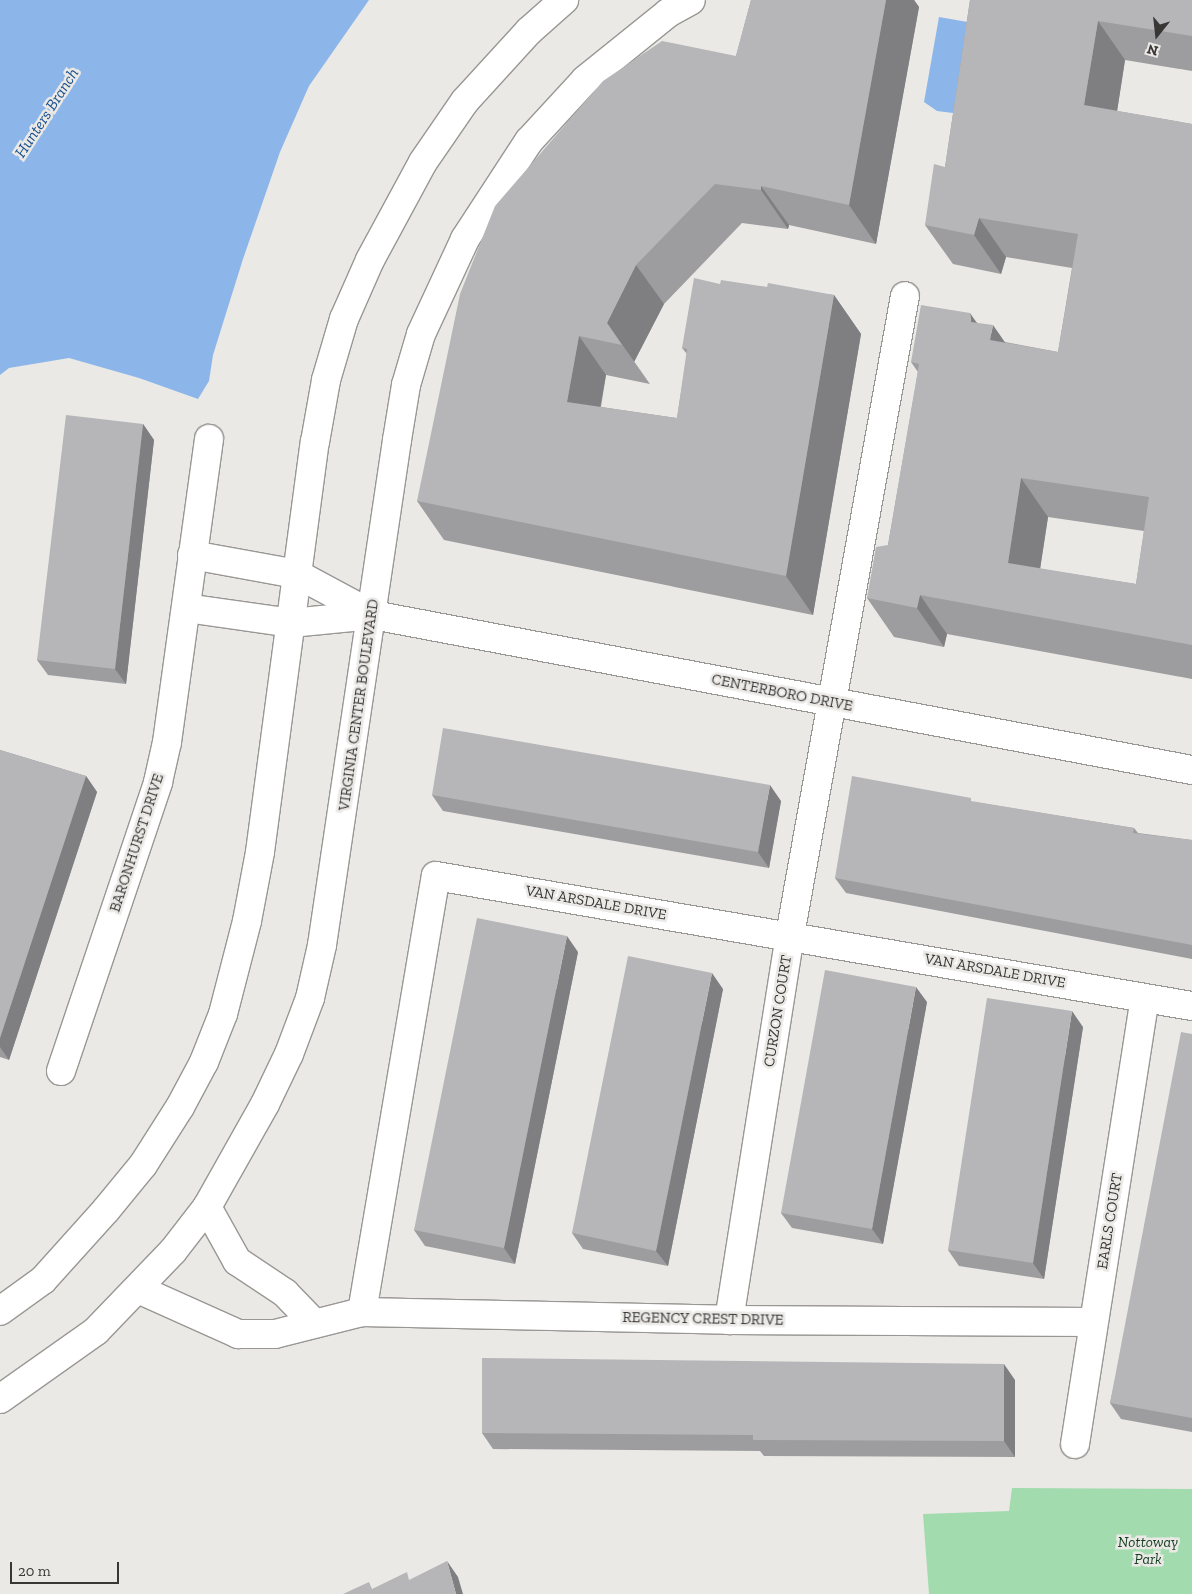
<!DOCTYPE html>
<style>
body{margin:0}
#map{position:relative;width:1192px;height:1594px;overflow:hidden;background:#ebe9e6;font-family:"Zilla Slab",serif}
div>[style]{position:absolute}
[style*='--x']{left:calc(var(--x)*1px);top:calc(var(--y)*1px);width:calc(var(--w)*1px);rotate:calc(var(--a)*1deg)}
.green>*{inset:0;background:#a2dbad}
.water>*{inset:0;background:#8cb6e9}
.roads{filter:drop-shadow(1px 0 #999794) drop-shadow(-1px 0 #999794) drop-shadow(0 1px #999794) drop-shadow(0 -1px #999794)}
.minor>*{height:28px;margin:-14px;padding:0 14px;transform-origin:14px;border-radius:14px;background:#fff}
.wall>*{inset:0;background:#9d9d9f}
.shaded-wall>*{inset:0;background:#7f7f82}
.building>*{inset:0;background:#b6b6b9}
span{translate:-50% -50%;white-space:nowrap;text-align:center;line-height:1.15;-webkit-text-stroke:5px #ebe9e6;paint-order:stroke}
.street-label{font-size:15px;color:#383736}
.park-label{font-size:15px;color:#143e20;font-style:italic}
.water-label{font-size:16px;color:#18508e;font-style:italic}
.north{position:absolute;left:1132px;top:10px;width:50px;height:50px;-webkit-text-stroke:4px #ebe9e6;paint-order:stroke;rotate:196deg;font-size:14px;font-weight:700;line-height:20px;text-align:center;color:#383736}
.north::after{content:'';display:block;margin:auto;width:18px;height:22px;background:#383736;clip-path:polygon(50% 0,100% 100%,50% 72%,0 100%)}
.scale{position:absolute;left:10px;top:1562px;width:109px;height:22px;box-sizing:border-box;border:2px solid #383736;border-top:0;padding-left:6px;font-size:15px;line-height:18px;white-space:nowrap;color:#383736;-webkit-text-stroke:4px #ebe9e6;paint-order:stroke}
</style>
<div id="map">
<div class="green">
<i style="clip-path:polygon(1012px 1488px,1192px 1489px,1192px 1594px,929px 1594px,923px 1514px,1009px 1511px)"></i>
</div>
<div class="water">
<i style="clip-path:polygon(0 0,369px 0,309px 86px,280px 152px,243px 259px,213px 355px,209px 381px,198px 399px,139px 378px,69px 358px,9px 368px,0 375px)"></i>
<i style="clip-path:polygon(939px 17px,979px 24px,953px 113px,937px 111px,924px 102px)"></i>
</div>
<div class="roads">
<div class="minor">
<i style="--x:192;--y:555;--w:107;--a:10.3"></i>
<i style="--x:297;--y:574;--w:86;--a:28.3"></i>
<i style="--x:186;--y:608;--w:106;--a:8.1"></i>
<i style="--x:291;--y:623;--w:82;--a:-5.6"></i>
<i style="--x:373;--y:615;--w:834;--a:10.72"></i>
<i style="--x:61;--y:1071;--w:305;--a:-71.4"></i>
<i style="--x:158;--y:782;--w:41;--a:-77.3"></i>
<i style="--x:167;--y:742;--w:306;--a:-82.1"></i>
<i style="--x:207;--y:1207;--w:62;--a:60.9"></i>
<i style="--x:237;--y:1261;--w:58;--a:33.7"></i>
<i style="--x:285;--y:1293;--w:40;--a:46"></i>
<i style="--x:138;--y:1289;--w:110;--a:24.2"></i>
<i style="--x:238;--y:1334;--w:37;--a:0"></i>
<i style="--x:275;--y:1334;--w:90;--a:-14.2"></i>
<i style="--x:362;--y:1312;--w:367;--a:1.2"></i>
<i style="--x:729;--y:1320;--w:364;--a:0.3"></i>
<i style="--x:0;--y:1311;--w:53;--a:-35.8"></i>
<i style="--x:43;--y:1280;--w:94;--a:-48"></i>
<i style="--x:106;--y:1210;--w:58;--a:-50.6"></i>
<i style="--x:143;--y:1165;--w:69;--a:-57.5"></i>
<i style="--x:180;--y:1107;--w:51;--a:-61.9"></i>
<i style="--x:204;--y:1062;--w:52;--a:-68.4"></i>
<i style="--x:223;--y:1014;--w:96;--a:-75.5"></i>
<i style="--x:247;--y:921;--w:70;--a:-79.3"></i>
<i style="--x:260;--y:852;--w:414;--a:-82.4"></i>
<i style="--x:315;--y:442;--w:63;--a:-79.9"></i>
<i style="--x:326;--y:380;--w:64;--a:-73.6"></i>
<i style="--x:344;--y:319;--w:64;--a:-66.2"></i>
<i style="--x:370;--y:260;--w:111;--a:-61.6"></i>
<i style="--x:423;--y:162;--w:74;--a:-55.5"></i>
<i style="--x:465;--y:101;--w:95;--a:-47.6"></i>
<i style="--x:529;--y:31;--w:47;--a:-41.5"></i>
<i style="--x:362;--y:1312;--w:442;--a:-80.4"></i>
<i style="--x:436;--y:876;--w:767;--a:9.76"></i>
<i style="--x:729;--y:1320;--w:390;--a:-81"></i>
<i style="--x:790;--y:935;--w:649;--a:-79.8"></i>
<i style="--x:0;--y:1399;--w:118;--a:-35.3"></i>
<i style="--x:96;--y:1331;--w:111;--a:-46.1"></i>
<i style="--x:173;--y:1251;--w:56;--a:-52.3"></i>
<i style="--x:207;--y:1207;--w:118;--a:-60.6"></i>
<i style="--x:265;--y:1104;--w:55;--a:-64.4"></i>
<i style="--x:289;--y:1054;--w:60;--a:-69.4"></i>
<i style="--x:310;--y:998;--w:54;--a:-77.2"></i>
<i style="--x:322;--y:945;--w:511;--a:-81.55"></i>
<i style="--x:397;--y:440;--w:56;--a:-80.7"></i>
<i style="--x:406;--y:385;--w:53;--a:-73.6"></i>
<i style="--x:421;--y:334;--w:105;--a:-65.1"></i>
<i style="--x:465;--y:239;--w:117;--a:-56.9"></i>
<i style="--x:529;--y:141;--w:83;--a:-47.4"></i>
<i style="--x:585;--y:80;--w:107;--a:-38.9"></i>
<i style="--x:668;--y:13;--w:26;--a:-29"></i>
<i style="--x:1075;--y:1444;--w:451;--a:-81.1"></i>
</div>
</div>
<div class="wall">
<i style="clip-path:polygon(751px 0,914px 0,919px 7px,876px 244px,789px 225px,788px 229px,742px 223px,664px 304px,634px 362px,650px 384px,606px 375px,601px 407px,677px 418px,687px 354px,682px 348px,720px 284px,767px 287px,834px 295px,861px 334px,813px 615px,444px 540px,417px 501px,736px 56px)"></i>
<i style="clip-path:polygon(evenodd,970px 0,1192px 0,1192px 71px,1125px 60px,1117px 111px,1192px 124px,1192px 679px,947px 634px,944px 647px,894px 637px,867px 598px,888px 545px,918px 372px,911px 362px,976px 322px,1005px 342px,1058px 352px,1072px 268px,1006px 257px,1001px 274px,953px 264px,925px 225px,945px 167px,970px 0,1048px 517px,1144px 531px,1136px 584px,1040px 569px,1048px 517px)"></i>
<i style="clip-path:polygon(143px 424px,154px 440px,126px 684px,48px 675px,37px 660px)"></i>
<i style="clip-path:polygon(0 750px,86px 776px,97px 792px,9px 1060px,0 1057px)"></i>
<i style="clip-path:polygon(432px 795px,781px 801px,769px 868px,443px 811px)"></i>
<i style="clip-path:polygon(974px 802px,1134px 828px,1138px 833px,1192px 840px,1192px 959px,846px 893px,835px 878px)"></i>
<i style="clip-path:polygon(578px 952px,515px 1264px,425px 1246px,414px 1230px)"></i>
<i style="clip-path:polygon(723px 989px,668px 1266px,583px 1249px,572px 1233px)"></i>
<i style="clip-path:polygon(927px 1002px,883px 1244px,792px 1228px,781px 1213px)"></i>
<i style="clip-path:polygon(1083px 1027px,1044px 1279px,959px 1266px,948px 1250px)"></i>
<i style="clip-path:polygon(1192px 1034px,1192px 1432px,1121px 1419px,1110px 1403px)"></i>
<i style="clip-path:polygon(1015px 1380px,1015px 1457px,764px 1456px,760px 1451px,493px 1449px,482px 1433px)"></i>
</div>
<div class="shaded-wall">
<i style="clip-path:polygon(886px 0,914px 0,919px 7px,876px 244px,849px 205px)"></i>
<i style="clip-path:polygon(1098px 21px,1125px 60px,1112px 144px,1084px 105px)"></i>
<i style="clip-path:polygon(761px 186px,789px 225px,788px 229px,761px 190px)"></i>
<i style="clip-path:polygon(979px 218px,1006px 257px,1001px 274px,974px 235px)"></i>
<i style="clip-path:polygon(636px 265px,664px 304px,634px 362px,650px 384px,607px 323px)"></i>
<i style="clip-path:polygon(834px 295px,861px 334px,813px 615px,786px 576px)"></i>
<i style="clip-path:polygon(970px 313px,997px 352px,971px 322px)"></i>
<i style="clip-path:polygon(993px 325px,1020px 364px,990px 340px)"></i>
<i style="clip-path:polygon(579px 336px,606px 375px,594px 441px,567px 402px)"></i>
<i style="clip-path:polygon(143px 424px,154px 440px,126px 684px,115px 669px)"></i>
<i style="clip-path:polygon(1021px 478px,1048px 517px,1035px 602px,1008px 563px)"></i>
<i style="clip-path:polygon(920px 595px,947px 634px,944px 647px,917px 608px)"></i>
<i style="clip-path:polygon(86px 776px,97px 792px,9px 1060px,0 1047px,0 1038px)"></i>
<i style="clip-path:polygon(770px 785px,781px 801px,769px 868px,758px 852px)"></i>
<i style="clip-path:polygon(567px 936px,578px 952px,515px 1264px,504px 1248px)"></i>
<i style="clip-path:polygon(712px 973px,723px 989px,668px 1266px,656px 1251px)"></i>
<i style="clip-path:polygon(916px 987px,927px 1002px,883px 1244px,872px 1229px)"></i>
<i style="clip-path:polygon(1072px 1011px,1083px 1027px,1044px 1279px,1033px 1263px)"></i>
<i style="clip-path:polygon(1004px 1364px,1015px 1380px,1015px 1457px,1004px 1441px)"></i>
<i style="clip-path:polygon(447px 1561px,458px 1577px,463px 1594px,456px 1594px)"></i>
</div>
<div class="building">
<i style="clip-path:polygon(751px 0,886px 0,849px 205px,761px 186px,761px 190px,715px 184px,636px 265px,607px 323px,622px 345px,579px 336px,567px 402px,677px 418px,687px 349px,682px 348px,694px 278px,720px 284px,721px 280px,767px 287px,768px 283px,834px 295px,786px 576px,417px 501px,460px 294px,495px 206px,603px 81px,662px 41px,736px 56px)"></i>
<i style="clip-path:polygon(evenodd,970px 0,1192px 0,1192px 36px,1098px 21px,1084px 105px,1192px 124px,1192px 645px,920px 595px,917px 608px,867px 598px,876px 547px,888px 545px,919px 364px,911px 362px,921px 305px,970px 313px,971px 322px,993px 325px,990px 340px,1058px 352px,1078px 234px,979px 218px,974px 235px,925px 225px,934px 164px,945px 167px,970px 0,1021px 478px,1149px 497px,1136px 584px,1008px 563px,1021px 478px)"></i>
<i style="clip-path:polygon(66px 415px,143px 424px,115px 669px,37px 660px)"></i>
<i style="clip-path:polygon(443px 728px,770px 785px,758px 852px,432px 795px)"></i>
<i style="clip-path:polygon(0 750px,86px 776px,0 1038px)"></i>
<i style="clip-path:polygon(852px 776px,971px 798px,971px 801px,1134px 828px,1133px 833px,1192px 840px,1192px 945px,835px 878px)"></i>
<i style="clip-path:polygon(477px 918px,567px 936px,504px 1248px,414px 1230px)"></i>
<i style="clip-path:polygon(628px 956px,712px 973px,656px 1251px,572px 1233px)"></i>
<i style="clip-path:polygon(825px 970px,916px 987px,872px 1229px,781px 1213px)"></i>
<i style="clip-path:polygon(987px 998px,1072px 1011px,1033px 1263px,948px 1250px)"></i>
<i style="clip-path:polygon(1181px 1032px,1192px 1034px,1192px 1418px,1110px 1403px)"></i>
<i style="clip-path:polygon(482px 1358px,1004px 1364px,1004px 1441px,753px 1440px,753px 1435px,482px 1433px)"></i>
<i style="clip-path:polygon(447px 1561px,456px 1594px,343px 1594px,369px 1582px,372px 1589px,407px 1572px,409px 1580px)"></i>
</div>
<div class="street-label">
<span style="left:782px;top:693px;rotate:11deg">CENTERBORO DRIVE</span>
<span style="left:359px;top:705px;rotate:-82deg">VIRGINIA CENTER BOULEVARD</span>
<span style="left:137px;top:843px;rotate:-72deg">BARONHURST DRIVE</span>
<span style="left:596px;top:903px;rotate:10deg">VAN ARSDALE DRIVE</span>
<span style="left:995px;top:971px;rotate:10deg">VAN ARSDALE DRIVE</span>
<span style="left:778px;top:1011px;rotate:-81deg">CURZON COURT</span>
<span style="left:1110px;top:1221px;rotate:-81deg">EARLS COURT</span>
<span style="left:703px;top:1319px;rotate:1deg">REGENCY CREST DRIVE</span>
</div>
<div class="park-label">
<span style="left:1148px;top:1551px">Nottoway<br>Park</span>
</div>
<div class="water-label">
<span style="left:47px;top:113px;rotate:-57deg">Hunters Branch</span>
</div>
<div class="north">N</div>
<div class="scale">20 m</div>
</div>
